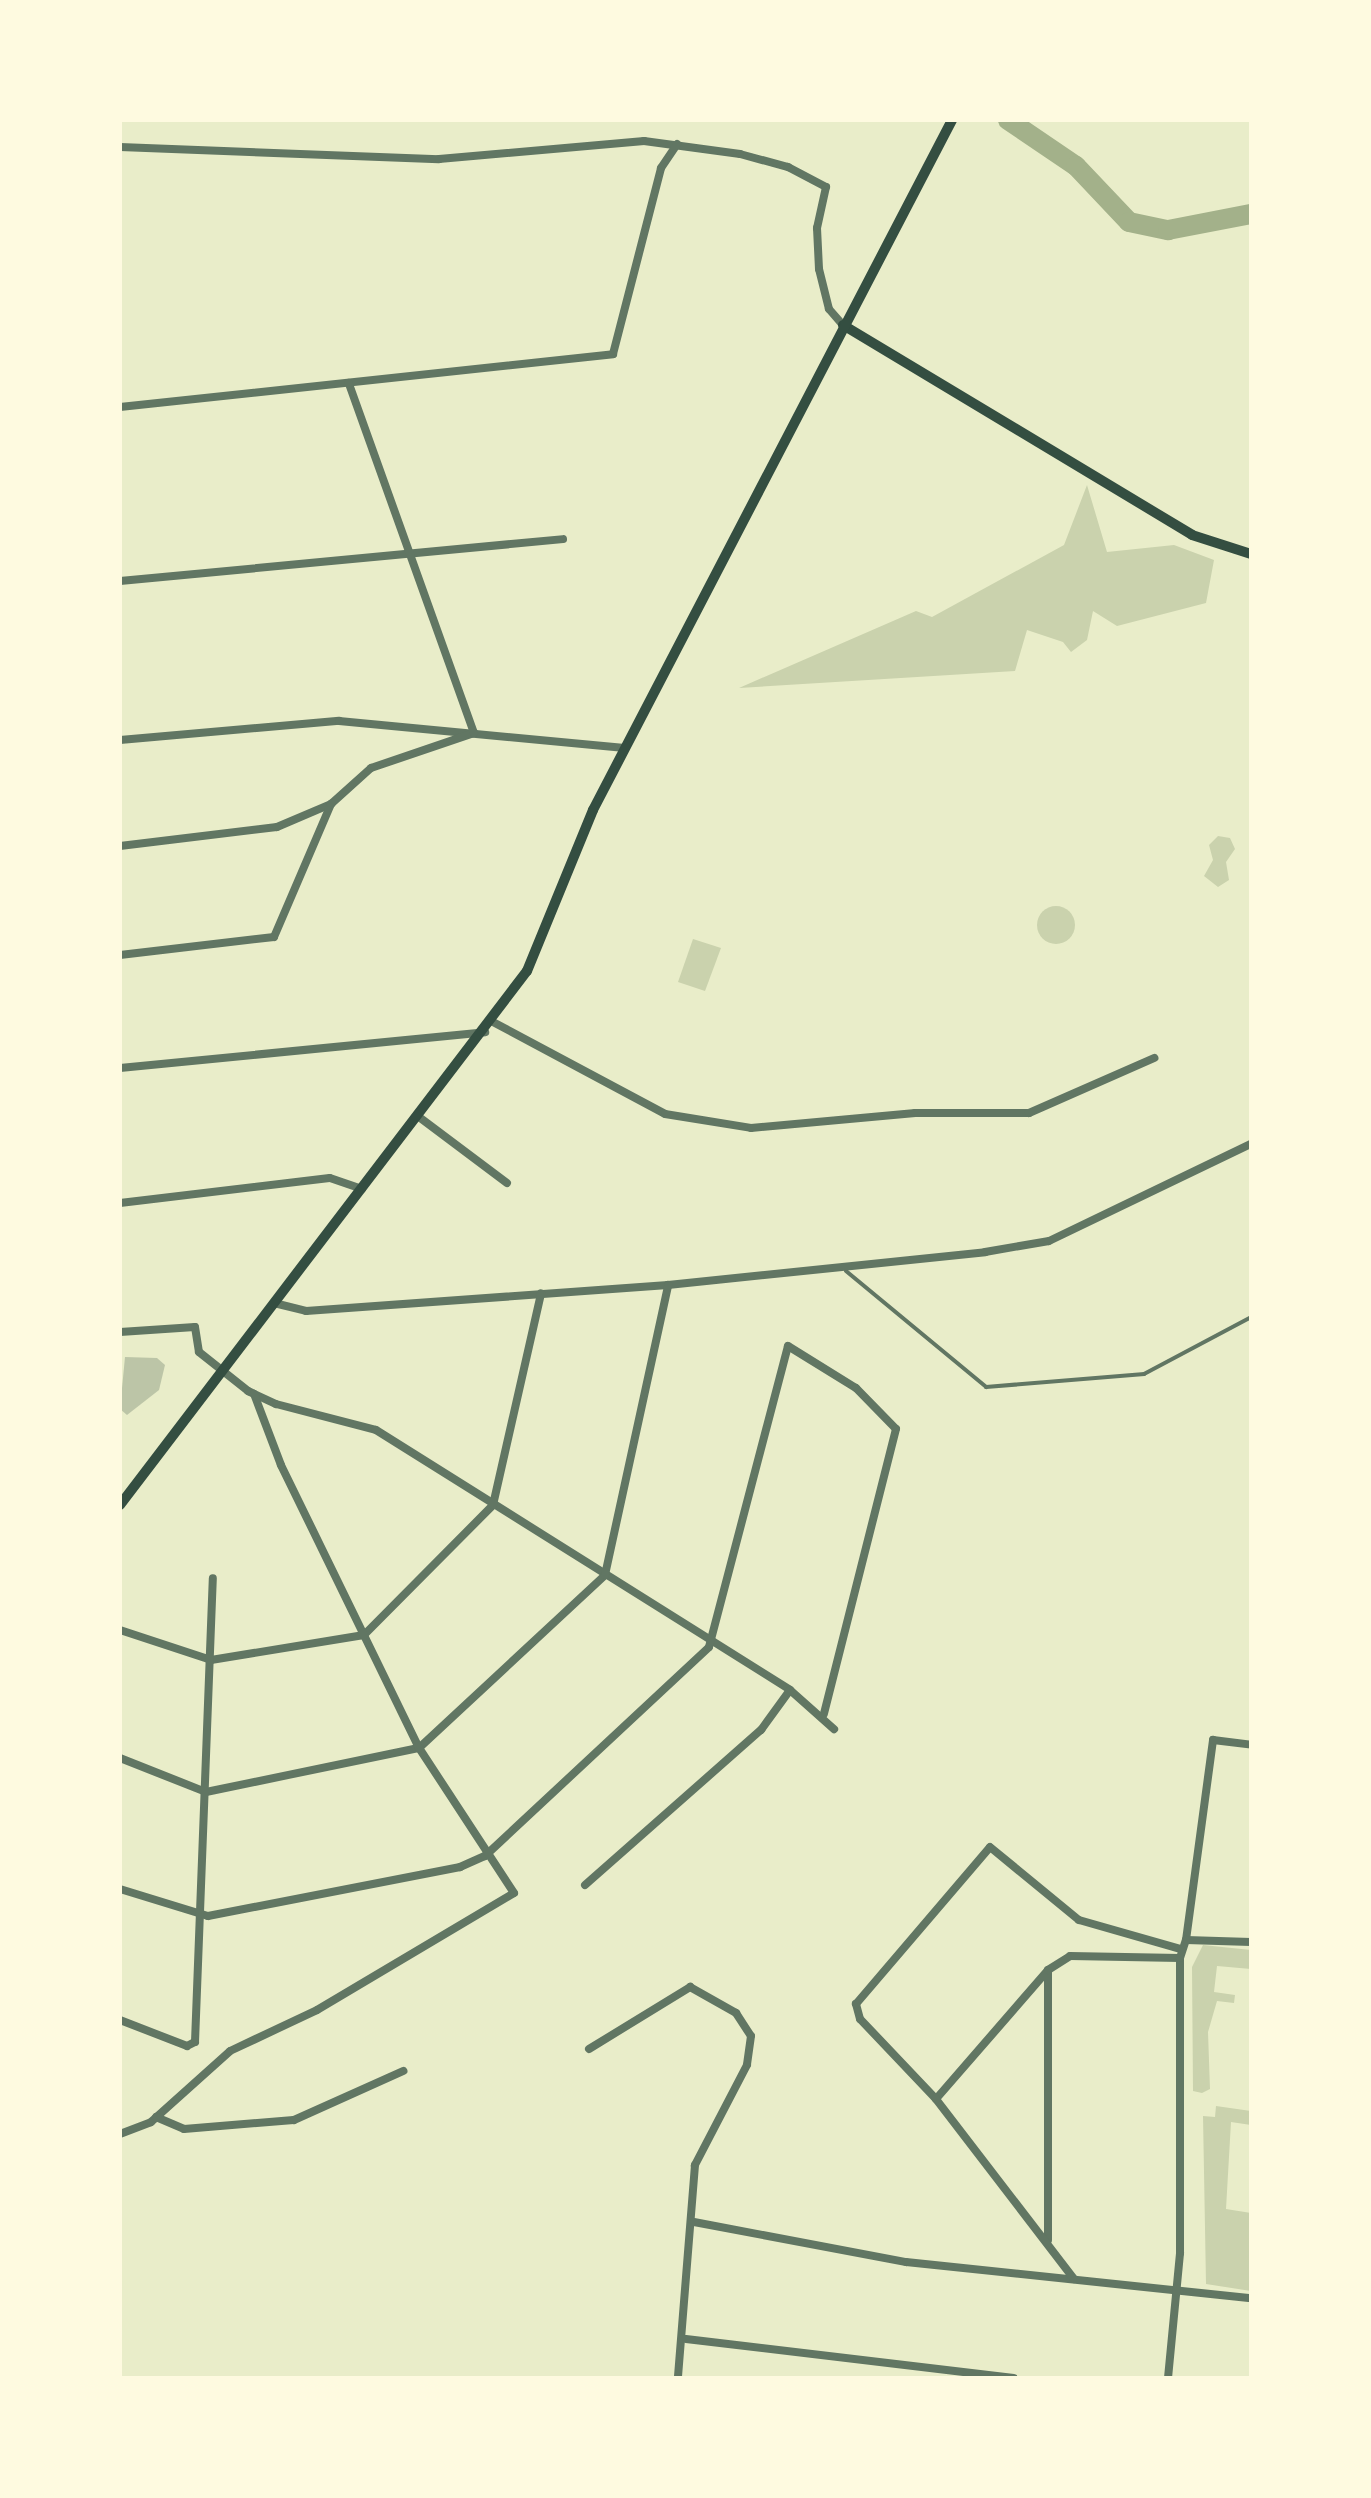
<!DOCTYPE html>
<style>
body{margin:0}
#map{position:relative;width:1371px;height:2498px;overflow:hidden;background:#e9edc9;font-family:Arial,sans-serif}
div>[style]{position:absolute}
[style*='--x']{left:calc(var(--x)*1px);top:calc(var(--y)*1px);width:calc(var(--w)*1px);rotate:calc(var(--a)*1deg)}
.green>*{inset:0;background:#cad2ad}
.round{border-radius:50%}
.river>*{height:20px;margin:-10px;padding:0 10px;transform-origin:10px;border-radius:10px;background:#a3b18a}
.building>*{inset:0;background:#bcc5a7}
.service>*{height:4px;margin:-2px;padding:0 2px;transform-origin:2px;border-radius:2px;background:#617663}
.minor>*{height:8px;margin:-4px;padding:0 4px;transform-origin:4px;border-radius:4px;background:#617663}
.secondary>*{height:10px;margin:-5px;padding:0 5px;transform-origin:5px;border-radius:5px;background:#344e41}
span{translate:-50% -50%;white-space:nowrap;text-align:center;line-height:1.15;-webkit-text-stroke:8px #fefae0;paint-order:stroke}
.frame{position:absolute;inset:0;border:122px solid #fefae0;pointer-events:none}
</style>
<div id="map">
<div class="green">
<i style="clip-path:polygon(1087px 485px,1107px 552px,1174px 545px,1214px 560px,1206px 603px,1117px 626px,1093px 611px,1087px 640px,1071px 652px,1063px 642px,1027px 630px,1015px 671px,739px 688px,916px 611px,932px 617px,1064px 545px)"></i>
<i style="clip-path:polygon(1218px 836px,1230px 838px,1235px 849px,1226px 862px,1229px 880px,1218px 887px,1204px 876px,1213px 860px,1209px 845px)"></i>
<i class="round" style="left:1037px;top:906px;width:38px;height:38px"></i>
<i style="clip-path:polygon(693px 939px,721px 948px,705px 991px,678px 982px)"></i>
<i style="clip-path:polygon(1203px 1945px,1251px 1950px,1251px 1969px,1217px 1966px,1214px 1992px,1235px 1995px,1234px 2003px,1217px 2001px,1208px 2032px,1210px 2089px,1202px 2093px,1193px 2091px,1192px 1967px)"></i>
<i style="clip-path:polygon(1216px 2106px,1251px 2111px,1251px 2125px,1231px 2122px,1226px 2209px,1251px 2213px,1251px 2291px,1206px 2284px,1203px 2116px,1215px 2117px)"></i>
</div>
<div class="river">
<i style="--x:1008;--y:120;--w:82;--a:34.1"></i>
<i style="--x:1076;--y:166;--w:77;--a:46.6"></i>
<i style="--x:1129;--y:222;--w:40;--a:12"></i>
<i style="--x:1168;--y:230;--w:85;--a:-10.9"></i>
</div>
<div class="building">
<i style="clip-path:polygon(125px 1357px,157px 1358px,165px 1365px,159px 1390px,127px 1415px,120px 1409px)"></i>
</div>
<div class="service">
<i style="--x:846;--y:1271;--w:182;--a:39.6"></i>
<i style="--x:986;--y:1387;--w:159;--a:-4.7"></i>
<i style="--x:1144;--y:1374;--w:121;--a:-28"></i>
</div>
<div class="minor">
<i style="--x:120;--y:147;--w:319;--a:2.2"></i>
<i style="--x:439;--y:159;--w:206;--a:-5"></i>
<i style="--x:644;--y:141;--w:97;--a:7.7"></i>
<i style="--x:740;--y:154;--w:50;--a:15.2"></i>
<i style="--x:788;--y:167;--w:43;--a:27.8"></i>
<i style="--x:826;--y:187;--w:42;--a:102.4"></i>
<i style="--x:817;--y:228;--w:41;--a:87.2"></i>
<i style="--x:819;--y:269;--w:41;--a:76"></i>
<i style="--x:829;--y:309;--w:21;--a:49"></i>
<i style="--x:120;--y:407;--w:496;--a:-6.1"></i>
<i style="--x:613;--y:354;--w:192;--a:-75.5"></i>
<i style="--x:661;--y:168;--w:29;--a:-56"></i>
<i style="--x:120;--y:581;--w:445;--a:-5.4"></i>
<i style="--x:120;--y:740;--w:220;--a:-5"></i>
<i style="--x:339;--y:721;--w:287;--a:5.4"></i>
<i style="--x:120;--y:846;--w:158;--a:-6.9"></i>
<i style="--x:277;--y:827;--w:59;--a:-23.1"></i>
<i style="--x:120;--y:955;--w:155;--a:-6.7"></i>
<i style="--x:274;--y:937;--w:145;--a:-66.8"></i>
<i style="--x:331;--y:804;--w:54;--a:-42"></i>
<i style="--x:371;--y:768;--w:109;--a:-18.8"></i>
<i style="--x:474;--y:733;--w:372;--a:-109.7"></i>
<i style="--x:493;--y:1022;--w:195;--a:28.1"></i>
<i style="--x:665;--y:1114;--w:87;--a:9.2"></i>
<i style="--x:751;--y:1128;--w:165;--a:-5.2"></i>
<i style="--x:915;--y:1113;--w:114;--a:0"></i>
<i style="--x:1029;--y:1113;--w:137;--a:-23.7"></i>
<i style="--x:120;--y:1068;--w:367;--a:-5.6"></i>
<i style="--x:419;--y:1117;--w:110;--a:36.9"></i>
<i style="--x:120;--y:1203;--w:211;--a:-6.8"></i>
<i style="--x:330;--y:1178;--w:34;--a:19"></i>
<i style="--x:274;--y:1303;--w:33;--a:14"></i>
<i style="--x:306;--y:1311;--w:363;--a:-4.1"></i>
<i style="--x:668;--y:1285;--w:319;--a:-5.9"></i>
<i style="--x:985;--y:1252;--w:65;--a:-9.8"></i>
<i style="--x:1049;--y:1241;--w:224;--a:-25.7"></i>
<i style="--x:120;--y:1332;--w:75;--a:-3.8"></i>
<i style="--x:195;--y:1327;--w:25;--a:81"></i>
<i style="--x:199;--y:1352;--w:63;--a:38.5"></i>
<i style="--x:248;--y:1391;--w:31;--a:25"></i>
<i style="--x:276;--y:1404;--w:103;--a:14.6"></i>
<i style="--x:376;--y:1430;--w:489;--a:32.1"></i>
<i style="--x:790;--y:1690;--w:59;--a:41.6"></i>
<i style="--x:120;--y:1630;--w:96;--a:18.2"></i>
<i style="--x:211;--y:1660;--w:155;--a:-9.3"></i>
<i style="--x:364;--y:1635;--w:183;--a:-45.2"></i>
<i style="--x:493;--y:1505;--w:217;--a:-77.2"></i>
<i style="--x:120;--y:1758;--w:92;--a:21.6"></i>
<i style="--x:206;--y:1792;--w:217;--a:-11.7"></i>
<i style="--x:419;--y:1748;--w:254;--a:-42.9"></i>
<i style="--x:605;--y:1575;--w:297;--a:-77.7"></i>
<i style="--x:585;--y:1885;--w:235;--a:-41.4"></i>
<i style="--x:761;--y:1730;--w:49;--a:-54.1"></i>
<i style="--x:120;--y:1889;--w:92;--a:17.1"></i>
<i style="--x:208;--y:1916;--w:257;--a:-11"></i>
<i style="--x:460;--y:1867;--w:27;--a:-24"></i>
<i style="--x:485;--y:1856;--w:306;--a:-43"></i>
<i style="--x:709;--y:1647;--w:311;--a:-75.3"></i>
<i style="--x:788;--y:1346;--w:80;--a:31.7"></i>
<i style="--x:856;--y:1388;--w:57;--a:45.7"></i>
<i style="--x:896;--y:1429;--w:294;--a:104.2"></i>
<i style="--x:1186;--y:1940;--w:202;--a:-82.3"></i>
<i style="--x:1213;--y:1740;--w:38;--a:7"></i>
<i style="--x:1186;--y:1940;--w:65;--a:1.8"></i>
<i style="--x:120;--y:2020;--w:72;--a:21.2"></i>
<i style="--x:187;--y:2046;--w:9;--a:-27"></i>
<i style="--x:195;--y:2042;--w:464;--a:-87.8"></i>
<i style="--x:589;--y:2049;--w:119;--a:-31.5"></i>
<i style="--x:690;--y:1987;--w:53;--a:29.5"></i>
<i style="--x:736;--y:2013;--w:27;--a:57"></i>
<i style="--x:751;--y:2036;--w:29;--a:98"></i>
<i style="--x:747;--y:2065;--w:113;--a:117.5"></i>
<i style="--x:695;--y:2165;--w:214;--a:94.6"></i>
<i style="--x:936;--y:2099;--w:171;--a:-49"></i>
<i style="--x:156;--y:2117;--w:30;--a:23"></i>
<i style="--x:184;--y:2129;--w:110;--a:-4.7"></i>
<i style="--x:294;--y:2120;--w:120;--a:-24.2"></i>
<i style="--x:120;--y:2134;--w:33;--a:-21"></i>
<i style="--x:151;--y:2122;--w:106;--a:-41.9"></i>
<i style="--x:230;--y:2051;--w:96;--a:-25.2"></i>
<i style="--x:317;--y:2010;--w:229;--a:-30.7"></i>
<i style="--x:514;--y:1893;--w:173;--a:-123.2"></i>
<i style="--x:419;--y:1748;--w:315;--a:-116"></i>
<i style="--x:281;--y:1465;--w:76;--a:-110.8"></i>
<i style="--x:694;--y:2222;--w:216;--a:10.7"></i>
<i style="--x:906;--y:2262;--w:347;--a:6"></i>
<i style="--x:1048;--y:2240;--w:270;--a:-90"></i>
<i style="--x:1048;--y:1970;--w:26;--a:-32"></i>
<i style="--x:1070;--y:1956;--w:110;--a:1"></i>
<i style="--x:1074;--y:2279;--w:227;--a:-127.5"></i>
<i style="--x:936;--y:2099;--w:110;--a:-133.5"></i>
<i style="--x:860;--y:2019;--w:16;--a:-105"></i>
<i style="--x:856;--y:2004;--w:206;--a:-49.5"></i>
<i style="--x:990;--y:1847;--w:115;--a:39.4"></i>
<i style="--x:1079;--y:1920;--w:106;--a:15.9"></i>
<i style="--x:686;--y:2339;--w:330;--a:6.8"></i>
<i style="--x:1168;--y:2378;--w:126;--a:-84.5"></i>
<i style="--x:1180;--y:2253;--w:295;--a:-90"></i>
<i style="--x:1180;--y:1958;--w:19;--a:-72"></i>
</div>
<div class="secondary">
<i style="--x:843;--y:325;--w:407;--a:31"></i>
<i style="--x:1192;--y:535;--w:62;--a:17.9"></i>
<i style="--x:120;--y:1505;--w:671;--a:-52.69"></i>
<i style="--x:527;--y:971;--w:174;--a:-67.7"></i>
<i style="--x:593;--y:810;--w:778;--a:-62.51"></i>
</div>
<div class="frame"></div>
</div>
